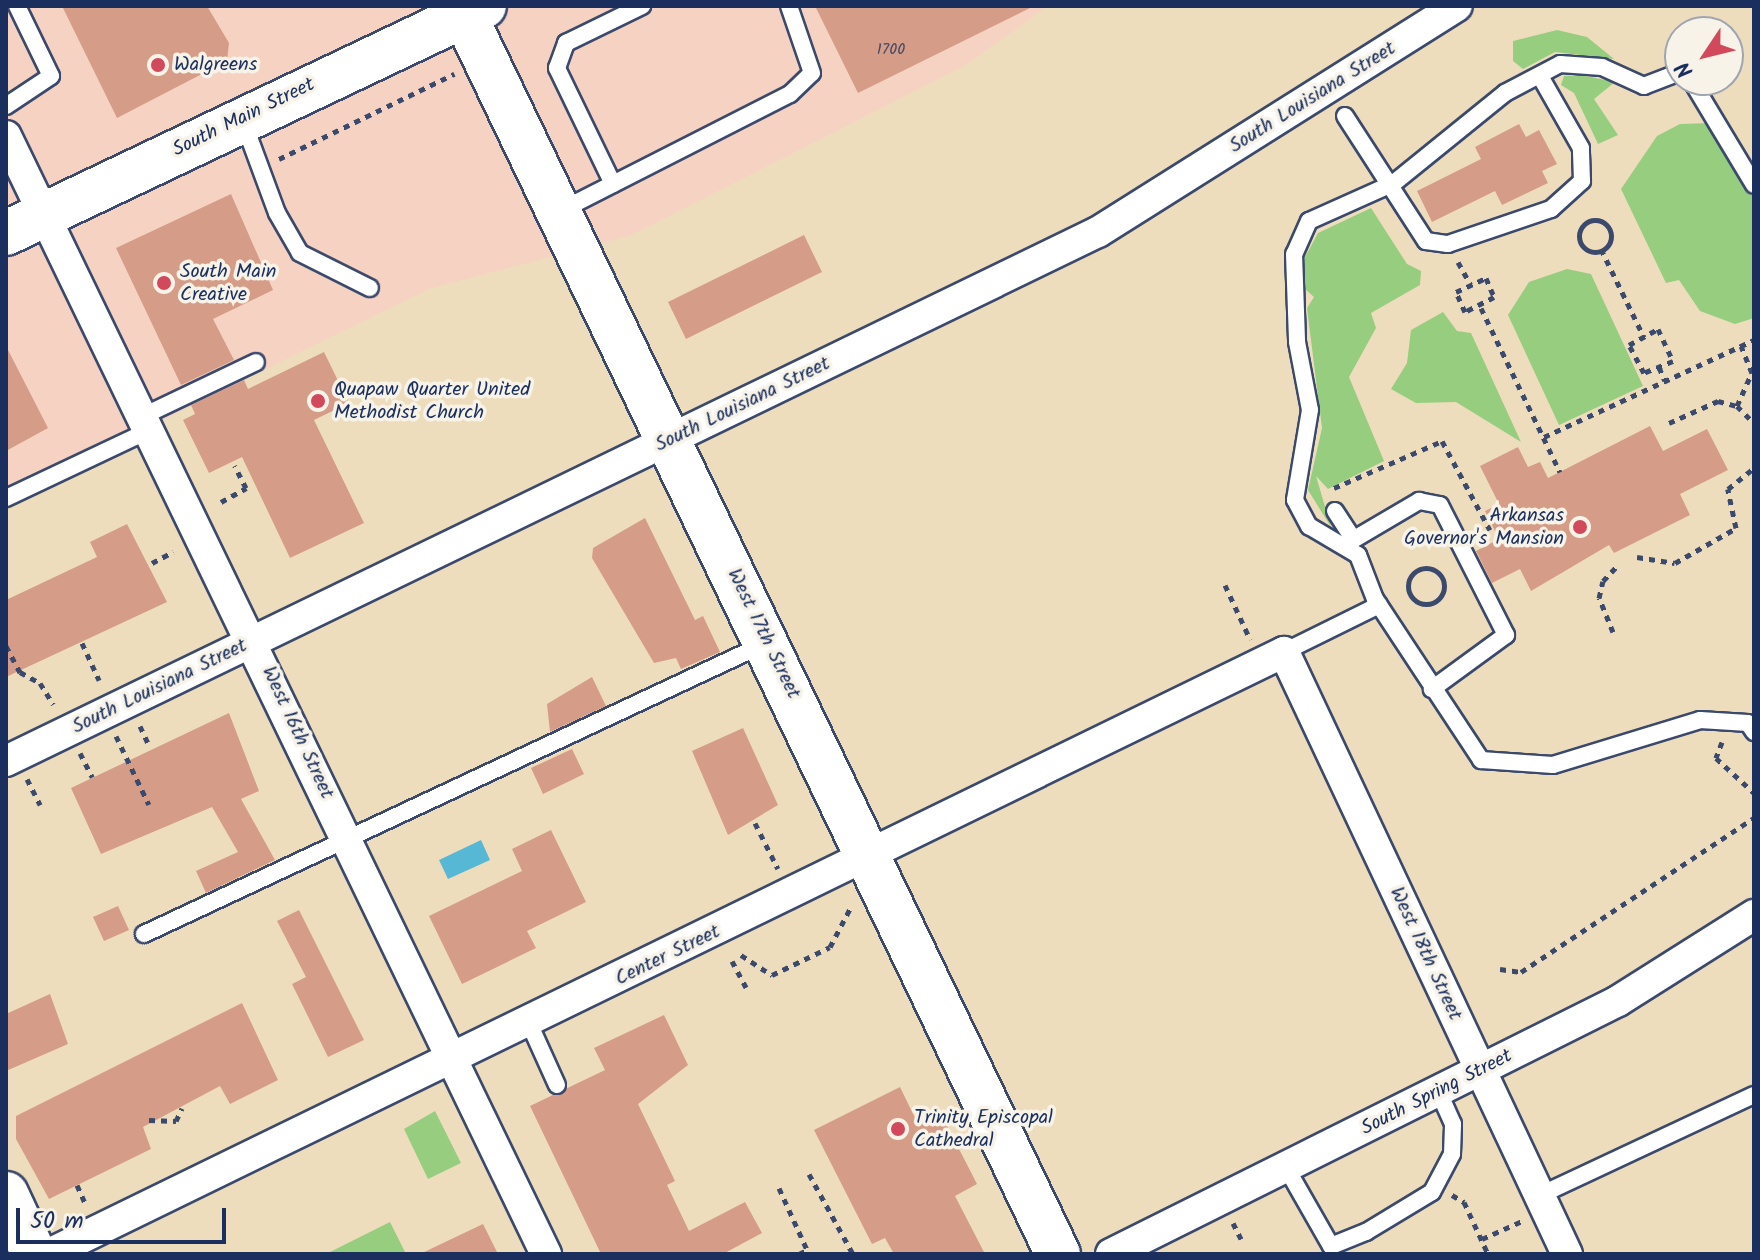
<!DOCTYPE html>
<style>
body{margin:0}
#map{position:relative;width:1760px;height:1260px;overflow:hidden;background:#eeddbc;font-family:Kalam,sans-serif}
div>[style]{position:absolute}
[style*='--x']{left:calc(var(--x)*1px);top:calc(var(--y)*1px);width:calc(var(--w)*1px);rotate:calc(var(--a)*1deg)}
.built>*{inset:0;background:#f6d2c3}
.green>*{inset:0;background:#96cd7f}
.water>*{inset:0;background:#57b8d5}
.building>*{inset:0;background:#d59d87}
.path>*{height:5px;margin-top:-2.5px;transform-origin:0;background:repeating-linear-gradient(90deg,#3b496c 0 6px,transparent 0 12px)}
.path>.ring{margin:-2.5px;padding:0;box-sizing:content-box;background:none;border:5px solid #3b496c;border-radius:50%}
.roads{filter:drop-shadow(2px 0 #3b496c) drop-shadow(-2px 0 #3b496c) drop-shadow(0 2px #3b496c) drop-shadow(0 -2px #3b496c)}
.lane>*{height:16px;margin:-8px;padding:0 8px;transform-origin:8px;border-radius:8px;background:#fff}
.street>*{height:30px;margin:-15px;padding:0 15px;transform-origin:15px;border-radius:15px;background:#fff}
.secondary>*{height:44px;margin:-22px;padding:0 22px;transform-origin:22px;border-radius:22px;background:#fff}
.dots>*{width:22px;height:22px;translate:-50% -50%;box-sizing:border-box;border:4px solid #f7f3e8;border-radius:50%}
span{translate:-50% -50%;white-space:nowrap;text-align:center;line-height:1.15;-webkit-text-stroke:7px #f7f3e8;paint-order:stroke}
.number-label{font-size:16px;color:#4a4a68}
.number-label span{-webkit-text-stroke-width:0}
.poi-label{font-size:20px;color:#1b2f5e}
.left{translate:0 -50%;text-align:left}
.right{translate:-100% -50%;text-align:right}
.street-label{font-size:20px;color:#1b2f5e}
.frame{position:absolute;inset:0;border:8px solid #1b2f5e;pointer-events:none}
.north{position:absolute;left:1664px;top:16px;width:80px;height:80px;box-sizing:border-box;background:#f7f3e8;border:2px solid #9fa5b1;border-radius:50%;rotate:235deg;font-size:22px;font-weight:700;line-height:32px;text-align:center;color:#1b2f5e}
.north::after{content:'';display:block;margin:auto;width:28px;height:36px;background:#d1495b;clip-path:polygon(50% 0,100% 100%,50% 72%,0 100%)}
.scale{position:absolute;left:16px;top:1208px;width:210px;height:36px;box-sizing:border-box;border:4px solid #1b2f5e;border-top:0;padding-left:10px;font-size:24px;line-height:28px;white-space:nowrap;color:#1b2f5e;-webkit-text-stroke:6px #f7f3e8;paint-order:stroke}
</style>
<div id="map">
<div class="built">
<i style="clip-path:polygon(6px 6px,1048px 6px,964px 66px,632px 235px,429px 289px,6px 497px)"></i>
</div>
<div class="green">
<i style="clip-path:polygon(1557px 30px,1587px 37px,1614px 59px,1555px 52px,1523px 69px,1513px 61px,1513px 41px)"></i>
<i style="clip-path:polygon(1581px 75px,1615px 82px,1594px 99px,1618px 135px,1598px 144px,1574px 93px,1561px 85px,1564px 76px)"></i>
<i style="clip-path:polygon(1712px 123px,1754px 196px,1754px 318px,1735px 324px,1700px 311px,1679px 280px,1666px 283px,1621px 189px,1657px 136px,1680px 124px)"></i>
<i style="clip-path:polygon(1371px 208px,1407px 264px,1421px 271px,1420px 285px,1371px 313px,1376px 328px,1349px 377px,1384px 461px,1328px 489px,1316px 476px,1331px 527px,1308px 490px,1322px 428px,1307px 308px,1314px 297px,1305px 289px,1304px 259px,1318px 233px)"></i>
<i style="clip-path:polygon(1567px 269px,1591px 274px,1643px 386px,1559px 425px,1508px 315px,1529px 282px)"></i>
<i style="clip-path:polygon(1443px 312px,1457px 331px,1471px 333px,1521px 442px,1456px 402px,1416px 403px,1391px 389px,1407px 363px,1411px 330px)"></i>
<i style="clip-path:polygon(435px 1111px,461px 1163px,428px 1179px,404px 1129px)"></i>
<i style="clip-path:polygon(390px 1222px,406px 1254px,328px 1254px,328px 1253px)"></i>
</div>
<div class="water">
<i style="clip-path:polygon(481px 840px,490px 860px,448px 879px,439px 860px)"></i>
</div>
<div class="building">
<i style="clip-path:polygon(62px 6px,207px 6px,229px 43px,227px 61px,117px 118px)"></i>
<i style="clip-path:polygon(815px 6px,1034px 6px,858px 93px)"></i>
<i style="clip-path:polygon(1519px 124px,1526px 137px,1539px 130px,1557px 164px,1542px 171px,1548px 183px,1502px 205px,1495px 191px,1432px 222px,1417px 191px,1481px 159px,1475px 147px)"></i>
<i style="clip-path:polygon(231px 194px,273px 290px,213px 319px,234px 360px,181px 385px,116px 248px)"></i>
<i style="clip-path:polygon(804px 235px,822px 272px,686px 339px,668px 302px)"></i>
<i style="clip-path:polygon(6px 346px,48px 428px,6px 451px)"></i>
<i style="clip-path:polygon(324px 352px,349px 403px,314px 420px,364px 523px,290px 558px,242px 457px,209px 473px,183px 420px,195px 414px,191px 405px,244px 380px,248px 389px)"></i>
<i style="clip-path:polygon(1650px 426px,1663px 451px,1707px 429px,1728px 470px,1680px 494px,1690px 515px,1614px 553px,1609px 545px,1531px 591px,1520px 569px,1492px 583px,1476px 551px,1499px 539px,1485px 511px,1499px 504px,1480px 466px,1518px 447px,1528px 467px,1540px 462px,1548px 478px)"></i>
<i style="clip-path:polygon(645px 518px,695px 620px,703px 616px,720px 652px,681px 669px,676px 658px,654px 663px,592px 558px,593px 548px)"></i>
<i style="clip-path:polygon(127px 524px,167px 602px,6px 677px,6px 600px,97px 557px,90px 542px)"></i>
<i style="clip-path:polygon(592px 677px,606px 706px,550px 732px,547px 704px)"></i>
<i style="clip-path:polygon(229px 713px,259px 791px,241px 799px,275px 860px,206px 893px,196px 871px,238px 852px,212px 807px,101px 854px,71px 788px)"></i>
<i style="clip-path:polygon(743px 728px,778px 805px,728px 835px,692px 751px)"></i>
<i style="clip-path:polygon(572px 749px,584px 774px,543px 794px,531px 768px)"></i>
<i style="clip-path:polygon(551px 830px,586px 902px,527px 931px,536px 948px,462px 984px,429px 916px,522px 871px,512px 849px)"></i>
<i style="clip-path:polygon(118px 906px,129px 930px,104px 941px,93px 917px)"></i>
<i style="clip-path:polygon(299px 910px,364px 1040px,328px 1057px,292px 984px,306px 977px,277px 921px)"></i>
<i style="clip-path:polygon(50px 994px,68px 1044px,6px 1071px,6px 1014px)"></i>
<i style="clip-path:polygon(242px 1003px,278px 1080px,230px 1104px,220px 1086px,143px 1127px,151px 1149px,49px 1199px,16px 1139px,16px 1116px)"></i>
<i style="clip-path:polygon(664px 1015px,688px 1065px,638px 1104px,675px 1181px,667px 1185px,689px 1231px,745px 1202px,762px 1233px,723px 1254px,601px 1254px,530px 1106px,605px 1070px,594px 1048px)"></i>
<i style="clip-path:polygon(900px 1087px,916px 1120px,938px 1108px,977px 1184px,955px 1196px,985px 1254px,894px 1254px,885px 1238px,872px 1244px,814px 1130px)"></i>
<i style="clip-path:polygon(483px 1224px,498px 1254px,420px 1254px)"></i>
</div>
<div class="path">
<i style="--x:279;--y:159;--w:195;--a:-25.9"></i>
<i class="ring" style="left:1579px;top:220px;width:27px;height:27px"></i>
<i style="--x:1601;--y:249;--w:98;--a:64"></i>
<i style="--x:1458;--y:262;--w:26;--a:61"></i>
<i style="--x:1486;--y:278;--w:21;--a:67"></i>
<i style="--x:1494;--y:297;--w:33;--a:153"></i>
<i style="--x:1465;--y:312;--w:22;--a:-114"></i>
<i style="--x:1456;--y:292;--w:33;--a:-25"></i>
<i style="--x:1481;--y:308;--w:182;--a:64.3"></i>
<i style="--x:1658;--y:329;--w:35;--a:65"></i>
<i style="--x:1673;--y:361;--w:31;--a:158"></i>
<i style="--x:1644;--y:373;--w:32;--a:-118"></i>
<i style="--x:1629;--y:345;--w:33;--a:-29"></i>
<i style="--x:1659;--y:367;--w:15;--a:67"></i>
<i style="--x:1737;--y:406;--w:36;--a:-66"></i>
<i style="--x:1752;--y:373;--w:29;--a:-112"></i>
<i style="--x:1669;--y:423;--w:54;--a:-24.2"></i>
<i style="--x:1718;--y:401;--w:20;--a:15"></i>
<i style="--x:1737;--y:406;--w:24;--a:45"></i>
<i style="--x:1544;--y:437;--w:231;--a:-24.8"></i>
<i style="--x:1334;--y:488;--w:118;--a:-23.5"></i>
<i style="--x:1442;--y:441;--w:101;--a:61.7"></i>
<i style="--x:221;--y:502;--w:29;--a:-29"></i>
<i style="--x:246;--y:488;--w:25;--a:-117"></i>
<i style="--x:1637;--y:557;--w:38;--a:9"></i>
<i style="--x:1675;--y:563;--w:70;--a:-29.8"></i>
<i style="--x:1736;--y:528;--w:40;--a:-102"></i>
<i style="--x:1728;--y:489;--w:33;--a:-39"></i>
<i style="--x:152;--y:563;--w:24;--a:-28"></i>
<i class="ring" style="left:1408px;top:568px;width:31px;height:31px"></i>
<i style="--x:1225;--y:585;--w:60;--a:65.2"></i>
<i style="--x:1613;--y:632;--w:37;--a:-112"></i>
<i style="--x:1599;--y:598;--w:17;--a:-77"></i>
<i style="--x:1603;--y:581;--w:23;--a:-47"></i>
<i style="--x:82;--y:643;--w:41;--a:65.3"></i>
<i style="--x:6;--y:646;--w:30;--a:62"></i>
<i style="--x:20;--y:672;--w:23;--a:29"></i>
<i style="--x:40;--y:683;--w:25;--a:58"></i>
<i style="--x:140;--y:726;--w:23;--a:65"></i>
<i style="--x:116;--y:736;--w:76;--a:64.4"></i>
<i style="--x:1722;--y:742;--w:17;--a:111"></i>
<i style="--x:1716;--y:758;--w:52;--a:42.6"></i>
<i style="--x:80;--y:753;--w:27;--a:63"></i>
<i style="--x:27;--y:779;--w:29;--a:63"></i>
<i style="--x:755;--y:823;--w:51;--a:63.4"></i>
<i style="--x:741;--y:955;--w:37;--a:33"></i>
<i style="--x:772;--y:975;--w:64;--a:-25.8"></i>
<i style="--x:830;--y:947;--w:47;--a:-62.4"></i>
<i style="--x:732;--y:961;--w:30;--a:62"></i>
<i style="--x:1500;--y:969;--w:21;--a:8"></i>
<i style="--x:1521;--y:972;--w:279;--a:-33.5"></i>
<i style="--x:149;--y:1120;--w:27;--a:2"></i>
<i style="--x:176;--y:1121;--w:14;--a:-65"></i>
<i style="--x:809;--y:1174;--w:91;--a:61.2"></i>
<i style="--x:77;--y:1185;--w:22;--a:66"></i>
<i style="--x:779;--y:1188;--w:72;--a:65.6"></i>
<i style="--x:1452;--y:1195;--w:14;--a:30"></i>
<i style="--x:1464;--y:1202;--w:57;--a:65.2"></i>
<i style="--x:1233;--y:1223;--w:18;--a:63"></i>
<i style="--x:1482;--y:1239;--w:44;--a:-24.2"></i>
<i style="--x:799;--y:1254;--w:9;--a:-27"></i>
</div>
<div class="roads">
<div class="lane">
<i style="--x:1680;--y:72;--w:39;--a:159"></i>
<i style="--x:1644;--y:86;--w:46;--a:-155.7"></i>
<i style="--x:1602;--y:67;--w:42;--a:-175.9"></i>
<i style="--x:1560;--y:64;--w:62;--a:152.2"></i>
<i style="--x:1505;--y:93;--w:143;--a:141"></i>
<i style="--x:1394;--y:183;--w:93;--a:155.9"></i>
<i style="--x:1309;--y:221;--w:36;--a:114"></i>
<i style="--x:1294;--y:254;--w:88;--a:88"></i>
<i style="--x:1297;--y:342;--w:69;--a:79.2"></i>
<i style="--x:1310;--y:410;--w:91;--a:99.5"></i>
<i style="--x:1295;--y:500;--w:30;--a:62"></i>
<i style="--x:1309;--y:526;--w:57;--a:30.6"></i>
<i style="--x:1358;--y:555;--w:47;--a:68.9"></i>
<i style="--x:1375;--y:599;--w:193;--a:56.6"></i>
<i style="--x:1481;--y:760;--w:72;--a:4"></i>
<i style="--x:1553;--y:765;--w:154;--a:-17"></i>
<i style="--x:1700;--y:720;--w:48;--a:3.6"></i>
<i style="--x:1748;--y:723;--w:11;--a:56"></i>
<i style="--x:1691;--y:80;--w:122;--a:59"></i>
<i style="--x:6;--y:106;--w:54;--a:-33.7"></i>
<i style="--x:51;--y:76;--w:78;--a:-115.9"></i>
<i style="--x:1345;--y:116;--w:149;--a:57.1"></i>
<i style="--x:1426;--y:241;--w:22;--a:8"></i>
<i style="--x:1448;--y:244;--w:109;--a:-18.8"></i>
<i style="--x:1551;--y:209;--w:42;--a:-42.1"></i>
<i style="--x:1582;--y:181;--w:33;--a:-92"></i>
<i style="--x:1581;--y:148;--w:83;--a:-119.7"></i>
<i style="--x:243;--y:121;--w:98;--a:69.7"></i>
<i style="--x:277;--y:213;--w:46;--a:60.1"></i>
<i style="--x:300;--y:253;--w:78;--a:26.6"></i>
<i style="--x:613;--y:184;--w:129;--a:-115.8"></i>
<i style="--x:557;--y:68;--w:27;--a:-70"></i>
<i style="--x:566;--y:43;--w:85;--a:-26"></i>
<i style="--x:562;--y:210;--w:256;--a:-27"></i>
<i style="--x:790;--y:94;--w:30;--a:-44"></i>
<i style="--x:812;--y:73;--w:71;--a:-108.9"></i>
<i style="--x:143;--y:416;--w:125;--a:-25.5"></i>
<i style="--x:6;--y:498;--w:159;--a:-25.3"></i>
<i style="--x:1335;--y:511;--w:33;--a:57"></i>
<i style="--x:1346;--y:544;--w:85;--a:-30.5"></i>
<i style="--x:1419;--y:501;--w:21;--a:11"></i>
<i style="--x:1440;--y:505;--w:146;--a:63.1"></i>
<i style="--x:1506;--y:635;--w:92;--a:143.9"></i>
<i style="--x:1284;--y:652;--w:106;--a:-26.3"></i>
<i style="--x:144;--y:934;--w:687;--a:-25.07"></i>
<i style="--x:529;--y:1023;--w:68;--a:65.7"></i>
<i style="--x:1287;--y:1169;--w:89;--a:60.3"></i>
<i style="--x:1331;--y:1246;--w:38;--a:-22"></i>
<i style="--x:1366;--y:1232;--w:77;--a:-31.2"></i>
<i style="--x:1432;--y:1192;--w:43;--a:-62.2"></i>
<i style="--x:1452;--y:1154;--w:30;--a:-88"></i>
<i style="--x:1453;--y:1124;--w:34;--a:-114"></i>
<i style="--x:1538;--y:1196;--w:238;--a:-25.1"></i>
</div>
<div class="street">
<i style="--x:6;--y:136;--w:1242;--a:64.22"></i>
<i style="--x:6;--y:761;--w:1213;--a:-25.85"></i>
<i style="--x:1098;--y:232;--w:424;--a:-32.2"></i>
<i style="--x:49;--y:1254;--w:1374;--a:-25.99"></i>
<i style="--x:1284;--y:652;--w:665;--a:64.82"></i>
<i style="--x:1111;--y:1254;--w:567;--a:-26.52"></i>
<i style="--x:1618;--y:1001;--w:161;--a:-32.3"></i>
</div>
<div class="secondary">
<i style="--x:460;--y:6;--w:1384;--a:64.4"></i>
<i style="--x:6;--y:233;--w:529;--a:-25.4"></i>
<i style="--x:6;--y:1194;--w:66;--a:65"></i>
</div>
</div>
<div class="dots">
<i style="left:158px;top:65px;background:#d1495b"></i>
<i style="left:164px;top:283px;background:#d1495b"></i>
<i style="left:318px;top:401px;background:#d1495b"></i>
<i style="left:1580px;top:527px;background:#d1495b"></i>
<i style="left:898px;top:1129px;background:#d1495b"></i>
</div>
<div class="number-label">
<span style="left:891px;top:50px">1700</span>
</div>
<div class="poi-label">
<span class="left" style="left:174px;top:65px">Walgreens</span>
<span class="left" style="left:180px;top:284px">South Main<br>Creative</span>
<span class="left" style="left:334px;top:402px">Quapaw Quarter United<br>Methodist Church</span>
<span class="right" style="left:1564px;top:528px">Arkansas<br>Governor's Mansion</span>
<span class="left" style="left:914px;top:1130px">Trinity Episcopal<br>Cathedral</span>
</div>
<div class="street-label">
<span style="left:1313px;top:98px;rotate:-32deg">South Louisiana Street</span>
<span style="left:244px;top:118px;rotate:-26deg">South Main Street</span>
<span style="left:743px;top:405px;rotate:-26deg">South Louisiana Street</span>
<span style="left:763px;top:634px;rotate:64deg">West 17th Street</span>
<span style="left:160px;top:687px;rotate:-26deg">South Louisiana Street</span>
<span style="left:297px;top:733px;rotate:65deg">West 16th Street</span>
<span style="left:1425px;top:954px;rotate:65deg">West 18th Street</span>
<span style="left:668px;top:956px;rotate:-26deg">Center Street</span>
<span style="left:1437px;top:1093px;rotate:-27deg">South Spring Street</span>
</div>
<div class="frame"></div>
<div class="north">N</div>
<div class="scale">50 m</div>
</div>
